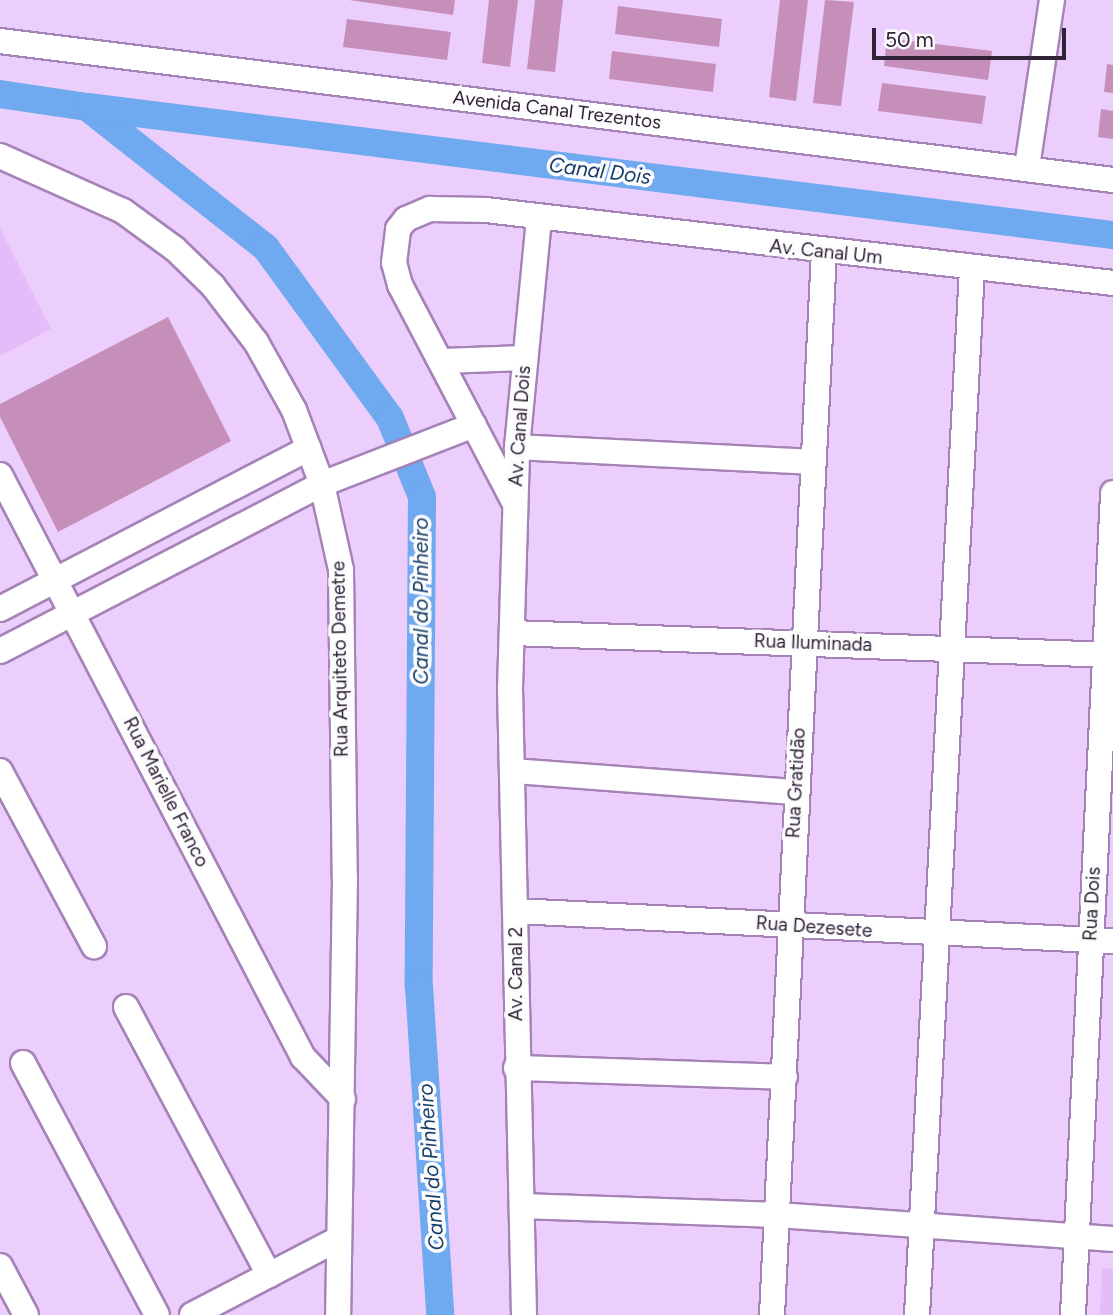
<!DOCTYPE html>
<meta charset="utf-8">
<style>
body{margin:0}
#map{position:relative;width:1113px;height:1315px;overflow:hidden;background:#eccefc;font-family:Figtree,sans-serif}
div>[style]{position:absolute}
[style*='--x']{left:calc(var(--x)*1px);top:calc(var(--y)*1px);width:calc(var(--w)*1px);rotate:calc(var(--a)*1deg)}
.green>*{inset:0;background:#e4bcf9}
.canal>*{height:28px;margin:-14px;padding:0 14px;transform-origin:14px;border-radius:14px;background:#6fa9f0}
.building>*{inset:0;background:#c58fba}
.roads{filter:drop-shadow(2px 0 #a582b8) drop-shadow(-2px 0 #a582b8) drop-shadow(0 2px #a582b8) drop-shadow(0 -2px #a582b8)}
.minor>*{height:24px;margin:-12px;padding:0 12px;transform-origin:12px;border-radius:12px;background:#fff}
span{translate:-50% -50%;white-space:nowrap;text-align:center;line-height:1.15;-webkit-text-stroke:7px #fcfcfc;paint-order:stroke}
.street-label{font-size:19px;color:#302238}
.water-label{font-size:21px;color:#163e6b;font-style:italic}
.scale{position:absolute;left:872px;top:28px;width:194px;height:32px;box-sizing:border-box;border:4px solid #302238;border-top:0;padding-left:9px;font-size:21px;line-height:24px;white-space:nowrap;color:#302238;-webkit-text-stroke:5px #fcfcfc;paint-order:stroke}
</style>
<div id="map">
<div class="green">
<i style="clip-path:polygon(0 228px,51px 329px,0 356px)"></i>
<i style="clip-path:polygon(1102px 1268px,1113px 1269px,1113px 1315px,1100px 1315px)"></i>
</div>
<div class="canal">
<i style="--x:0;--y:94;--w:88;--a:8.5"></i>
<i style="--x:87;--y:107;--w:228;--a:38.2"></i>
<i style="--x:266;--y:248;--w:210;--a:53.9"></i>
<i style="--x:390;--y:418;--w:85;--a:67.9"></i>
<i style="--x:422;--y:497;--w:489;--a:90.4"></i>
<i style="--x:419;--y:986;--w:330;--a:86.3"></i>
<i style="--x:88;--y:107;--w:1033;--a:7.12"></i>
</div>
<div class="building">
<i style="clip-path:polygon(349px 0,455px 0,453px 15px)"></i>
<i style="clip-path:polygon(489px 0,518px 0,510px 67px,482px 63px)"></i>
<i style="clip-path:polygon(535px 0,563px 0,555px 72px,527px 69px)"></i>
<i style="clip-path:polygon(780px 0,808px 0,796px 101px,769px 97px)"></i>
<i style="clip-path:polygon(825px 0,854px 2px,841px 106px,813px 103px)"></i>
<i style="clip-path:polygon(618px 6px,722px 19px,719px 47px,615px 34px)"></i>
<i style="clip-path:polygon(347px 19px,451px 32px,447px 60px,343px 47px)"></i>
<i style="clip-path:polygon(887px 38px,992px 51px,988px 80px,884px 66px)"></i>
<i style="clip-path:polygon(612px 51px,716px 64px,713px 92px,609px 79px)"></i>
<i style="clip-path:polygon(1107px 64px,1113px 65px,1113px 93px,1104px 92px)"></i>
<i style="clip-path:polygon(882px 83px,986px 96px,982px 124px,878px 111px)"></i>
<i style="clip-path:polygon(1101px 109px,1113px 111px,1113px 139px,1098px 137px)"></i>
<i style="clip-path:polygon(168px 317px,231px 441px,58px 532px,0 417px,0 404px)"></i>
</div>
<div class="roads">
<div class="minor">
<i style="--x:0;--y:41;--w:1122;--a:7.12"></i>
<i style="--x:0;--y:156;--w:135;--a:24.1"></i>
<i style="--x:123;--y:211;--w:64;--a:36.2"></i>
<i style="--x:175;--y:249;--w:53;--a:44.2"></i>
<i style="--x:213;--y:286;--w:71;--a:52.5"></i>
<i style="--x:256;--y:342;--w:78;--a:60.8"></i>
<i style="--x:294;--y:410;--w:79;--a:69.3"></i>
<i style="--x:322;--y:484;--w:88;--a:77.5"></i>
<i style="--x:341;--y:570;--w:308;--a:89.3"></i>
<i style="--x:345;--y:878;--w:437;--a:90.9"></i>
<i style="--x:1027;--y:167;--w:169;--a:-81.5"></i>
<i style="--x:442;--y:361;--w:83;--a:-2.1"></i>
<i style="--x:517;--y:447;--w:296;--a:2.9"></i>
<i style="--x:0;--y:475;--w:656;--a:62.5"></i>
<i style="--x:303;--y:1057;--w:58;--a:46.4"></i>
<i style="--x:514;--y:502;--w:245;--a:-117.7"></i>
<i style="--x:400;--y:285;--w:23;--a:-105"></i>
<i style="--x:394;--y:263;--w:34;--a:-83"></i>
<i style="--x:398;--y:229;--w:13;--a:-51"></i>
<i style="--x:406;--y:219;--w:26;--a:-23"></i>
<i style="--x:430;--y:209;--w:56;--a:1"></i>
<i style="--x:486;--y:210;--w:631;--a:6.64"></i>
<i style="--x:0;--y:609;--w:348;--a:-27.5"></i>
<i style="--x:512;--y:633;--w:601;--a:2.1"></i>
<i style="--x:0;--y:651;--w:363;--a:-27.4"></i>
<i style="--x:322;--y:484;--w:163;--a:-21.2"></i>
<i style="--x:0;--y:771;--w:199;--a:61.8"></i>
<i style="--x:514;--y:771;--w:282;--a:4.3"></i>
<i style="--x:516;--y:911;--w:598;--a:2.88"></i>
<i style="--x:126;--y:1007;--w:304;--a:61.9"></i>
<i style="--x:23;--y:1063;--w:285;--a:62"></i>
<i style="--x:516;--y:1068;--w:269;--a:1.9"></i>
<i style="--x:522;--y:1206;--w:256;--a:2"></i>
<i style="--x:778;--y:1215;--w:336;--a:4.1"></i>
<i style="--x:0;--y:1266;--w:55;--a:62"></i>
<i style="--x:192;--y:1315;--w:165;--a:-27.5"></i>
<i style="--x:524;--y:1315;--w:626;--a:-91.28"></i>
<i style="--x:510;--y:689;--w:242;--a:-88.3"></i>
<i style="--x:517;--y:447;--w:228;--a:-84.5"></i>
<i style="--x:772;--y:1315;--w:1064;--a:-87.2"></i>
<i style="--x:917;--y:1315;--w:1048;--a:-86.99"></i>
<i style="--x:1073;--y:1315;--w:823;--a:-87.21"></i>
</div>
</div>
<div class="street-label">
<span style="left:557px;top:110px;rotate:7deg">Avenida Canal Trezentos</span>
<span style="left:826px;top:252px;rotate:6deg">Av. Canal Um</span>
<span style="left:520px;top:426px;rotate:-86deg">Av. Canal Dois</span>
<span style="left:813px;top:643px;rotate:2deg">Rua Iluminada</span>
<span style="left:340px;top:659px;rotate:-91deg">Rua Arquiteto Demetre</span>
<span style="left:796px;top:783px;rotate:-87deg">Rua Gratidão</span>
<span style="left:166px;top:792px;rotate:63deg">Rua Marielle Franco</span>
<span style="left:1092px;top:904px;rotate:-87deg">Rua Dois</span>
<span style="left:814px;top:927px;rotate:4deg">Rua Dezesete</span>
<span style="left:516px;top:974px;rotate:-90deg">Av. Canal 2</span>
</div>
<div class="water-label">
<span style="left:600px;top:171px;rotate:7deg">Canal Dois</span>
<span style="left:421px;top:601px;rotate:-90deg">Canal do Pinheiro</span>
<span style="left:431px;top:1167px;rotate:-94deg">Canal do Pinheiro</span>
</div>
<div class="scale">50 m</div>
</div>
